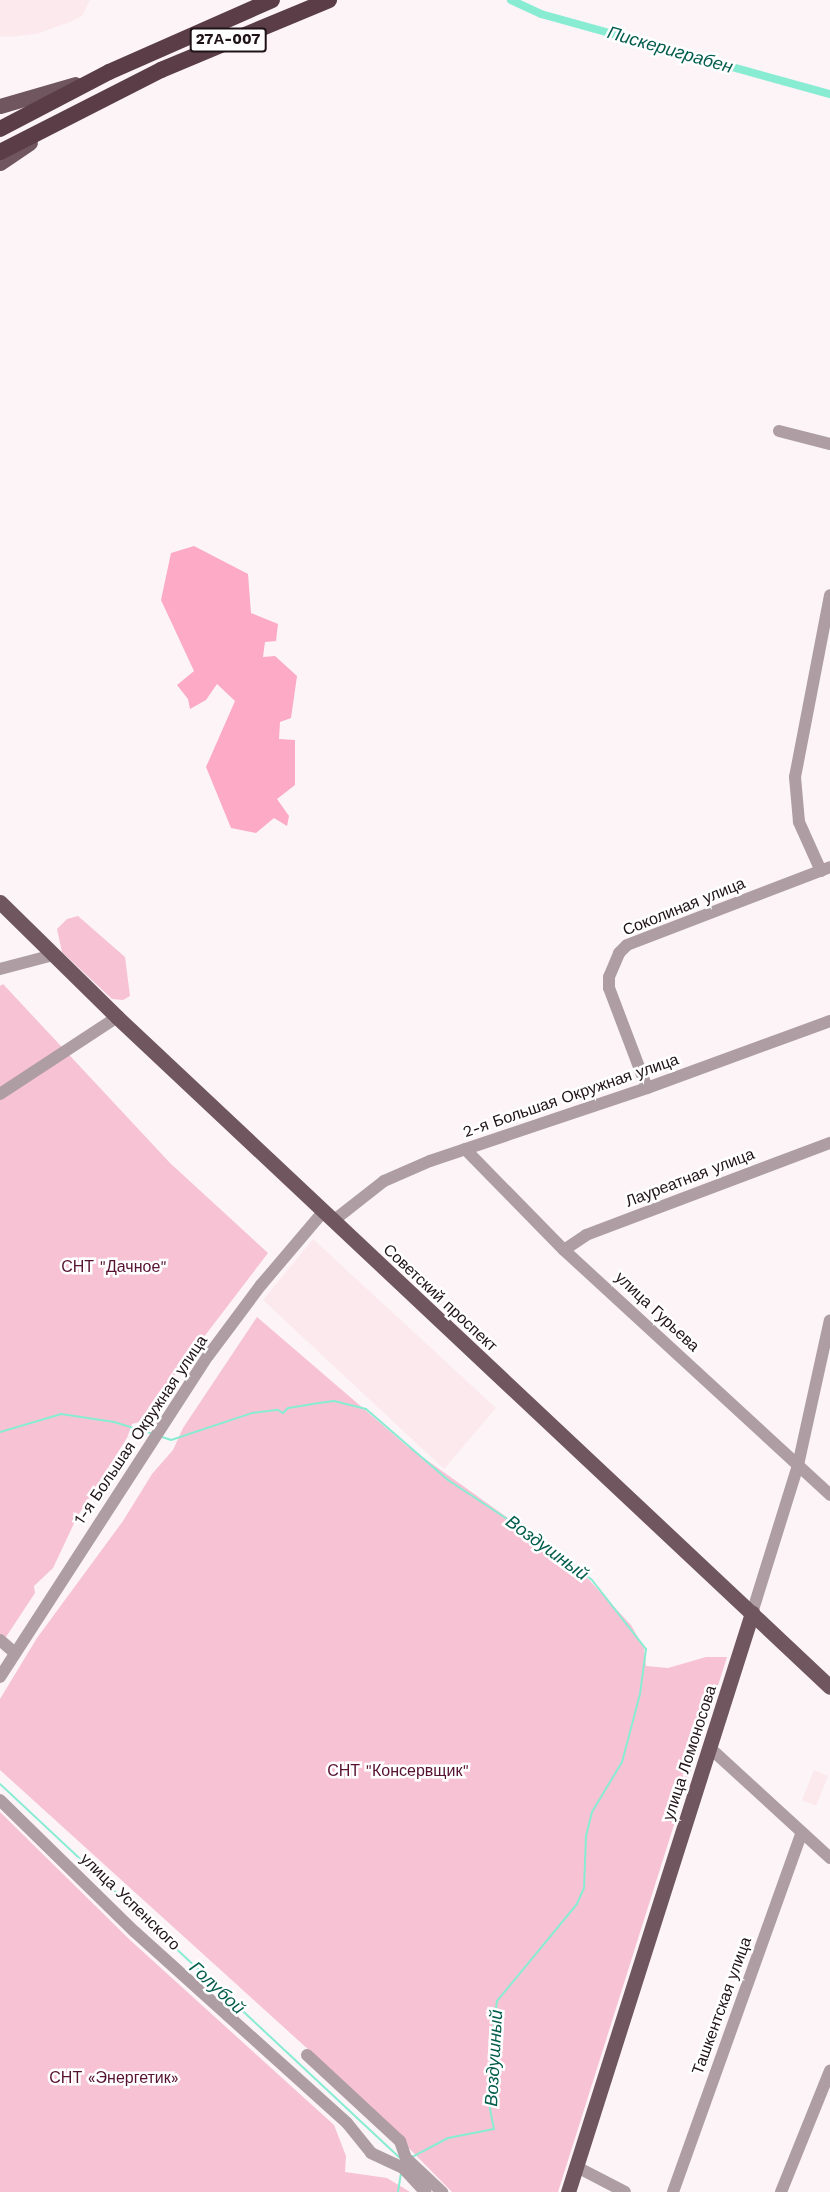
<!DOCTYPE html>
<meta charset="utf-8">
<style>
body{margin:0}
#map{position:relative;width:830px;height:2192px;overflow:hidden;background:#fcf4f7;font-family:"Work Sans",sans-serif}
div>[style]{position:absolute}
[style*='--x']{left:calc(var(--x)*1px);top:calc(var(--y)*1px);width:calc(var(--w)*1px);rotate:calc(var(--a)*1deg)}
.built>*{inset:0;background:#fce9ee}
.green>*{inset:0;background:#f7c2d3}
.forest>*{inset:0;background:#fcaac6}
.stream>*{height:2px;margin:-1px;padding:0 1px;transform-origin:1px;border-radius:1px;background:#88ecd3}
.canal>*{height:8px;margin:-4px;padding:0 4px;transform-origin:4px;border-radius:4px;background:#88ecd3}
.minor>*{height:12px;margin:-6px;padding:0 6px;transform-origin:6px;border-radius:6px;background:#ae9ea3}
.major>*{height:15px;margin:-7.5px;padding:0 7.5px;transform-origin:7.5px;border-radius:7.5px;background:#70565e}
.highway>*{height:16px;margin:-8px;padding:0 8px;transform-origin:8px;border-radius:8px;background:#5a3d46}
span{translate:-50% -50%;white-space:nowrap;text-align:center;line-height:1.15;-webkit-text-stroke:5px #fff;paint-order:stroke}
.shield-label span{padding:2px 4px;background:#fff;border:2px solid;border-radius:4px;-webkit-text-stroke-width:0}
.shield-label{font-size:15px;color:#201317;font-weight:700}
.street-label{font-size:16px;color:#201317}
.park-label{font-size:16px;color:#571131}
.water-label{font-size:18px;color:#035d4d;font-style:italic}
</style>
<div id="map">
<div class="built">
<i style="clip-path:polygon(0 0,90px 0,82px 16px,70px 22px,36px 34px,8px 37px,0 36px)"></i>
<i style="clip-path:polygon(313px 1239px,496px 1408px,444px 1469px,263px 1300px)"></i>
<i style="clip-path:polygon(814px 1770px,828px 1776px,816px 1806px,802px 1800px)"></i>
</div>
<div class="green">
<i style="clip-path:polygon(78px 916px,125px 957px,130px 996px,123px 1000px,112px 999px,62px 952px,57px 929px,67px 919px)"></i>
<i style="clip-path:polygon(3px 984px,170px 1163px,268px 1253px,139px 1422px,132px 1424px,127px 1438px,77px 1517px,53px 1568px,34px 1586px,35px 1593px,0 1646px,0 986px)"></i>
<i style="clip-path:polygon(257px 1317px,407px 1446px,578px 1568px,631px 1625px,644px 1648px,646px 1666px,668px 1668px,706px 1657px,727px 1657px,558px 2192px,452px 2192px,342px 2080px,0 1770px,0 1699px,37px 1638px,123px 1521px,152px 1474px,173px 1450px,183px 1428px)"></i>
<i style="clip-path:polygon(0 1812px,130px 1940px,334px 2125px,346px 2156px,345px 2172px,387px 2178px,410px 2192px,0 2192px)"></i>
</div>
<div class="forest">
<i style="clip-path:polygon(194px 546px,248px 574px,251px 613px,278px 624px,276px 641px,265px 642px,263px 657px,275px 656px,297px 676px,291px 718px,280px 722px,279px 739px,295px 740px,295px 785px,277px 799px,289px 816px,287px 826px,274px 818px,256px 833px,231px 828px,206px 767px,235px 701px,217px 684px,206px 700px,190px 709px,188px 699px,177px 685px,194px 671px,161px 600px,171px 553px)"></i>
</div>
<div class="stream">
<i style="--x:0;--y:1432;--w:64;--a:-16.4"></i>
<i style="--x:61;--y:1414;--w:54;--a:8.6"></i>
<i style="--x:114;--y:1422;--w:39;--a:17"></i>
<i style="--x:162;--y:1437;--w:9;--a:18"></i>
<i style="--x:171;--y:1440;--w:85;--a:-18.4"></i>
<i style="--x:252;--y:1413;--w:26;--a:-7"></i>
<i style="--x:278;--y:1410;--w:6;--a:31"></i>
<i style="--x:283;--y:1413;--w:7;--a:-45"></i>
<i style="--x:288;--y:1408;--w:24;--a:-9"></i>
<i style="--x:312;--y:1404;--w:22;--a:-8"></i>
<i style="--x:334;--y:1401;--w:33;--a:14"></i>
<i style="--x:366;--y:1409;--w:108;--a:40.9"></i>
<i style="--x:448;--y:1480;--w:127;--a:33.4"></i>
<i style="--x:554;--y:1550;--w:48;--a:38.3"></i>
<i style="--x:592;--y:1580;--w:88;--a:52"></i>
<i style="--x:646;--y:1649;--w:45;--a:97.6"></i>
<i style="--x:640;--y:1694;--w:70;--a:104.8"></i>
<i style="--x:622;--y:1762;--w:58;--a:121"></i>
<i style="--x:592;--y:1812;--w:25;--a:104"></i>
<i style="--x:586;--y:1836;--w:52;--a:92.2"></i>
<i style="--x:584;--y:1888;--w:17;--a:114"></i>
<i style="--x:577;--y:1904;--w:126;--a:129.5"></i>
<i style="--x:497;--y:2001;--w:54;--a:97.4"></i>
<i style="--x:490;--y:2055;--w:54;--a:90"></i>
<i style="--x:490;--y:2109;--w:20;--a:79"></i>
<i style="--x:494;--y:2129;--w:47;--a:168.9"></i>
<i style="--x:448;--y:2138;--w:41;--a:152.2"></i>
<i style="--x:0;--y:1784;--w:549;--a:43.08"></i>
<i style="--x:398;--y:2192;--w:20;--a:-81"></i>
</div>
<div class="canal">
<i style="--x:511;--y:0;--w:33;--a:25"></i>
<i style="--x:541;--y:14;--w:300;--a:15.5"></i>
</div>
<div class="minor">
<i style="--x:779;--y:431;--w:53;--a:14.3"></i>
<i style="--x:821;--y:871;--w:54;--a:-114.2"></i>
<i style="--x:799;--y:822;--w:45;--a:-95.1"></i>
<i style="--x:795;--y:777;--w:185;--a:-79.1"></i>
<i style="--x:0;--y:969;--w:55;--a:-14.8"></i>
<i style="--x:647;--y:1088;--w:107;--a:-110.8"></i>
<i style="--x:609;--y:988;--w:11;--a:-90"></i>
<i style="--x:609;--y:977;--w:26;--a:-67"></i>
<i style="--x:619;--y:953;--w:11;--a:-45"></i>
<i style="--x:627;--y:945;--w:217;--a:-21"></i>
<i style="--x:0;--y:1094;--w:140;--a:-33.3"></i>
<i style="--x:465;--y:1149;--w:141;--a:45.6"></i>
<i style="--x:564;--y:1250;--w:362;--a:42.6"></i>
<i style="--x:333;--y:1221;--w:65;--a:-38.1"></i>
<i style="--x:384;--y:1181;--w:50;--a:-23.5"></i>
<i style="--x:430;--y:1161;--w:229;--a:-18.6"></i>
<i style="--x:647;--y:1088;--w:195;--a:-20.1"></i>
<i style="--x:564;--y:1250;--w:27;--a:-34"></i>
<i style="--x:586;--y:1235;--w:261;--a:-20.7"></i>
<i style="--x:752;--y:1613;--w:155;--a:-72.7"></i>
<i style="--x:798;--y:1465;--w:148;--a:-77.6"></i>
<i style="--x:0;--y:1640;--w:20;--a:41"></i>
<i style="--x:0;--y:1677;--w:382;--a:-57.1"></i>
<i style="--x:208;--y:1356;--w:89;--a:-53.3"></i>
<i style="--x:261;--y:1285;--w:96;--a:-49.7"></i>
<i style="--x:710;--y:1748;--w:163;--a:42.5"></i>
<i style="--x:0;--y:1800;--w:189;--a:44.4"></i>
<i style="--x:135;--y:1932;--w:285;--a:42"></i>
<i style="--x:347;--y:2123;--w:38;--a:51"></i>
<i style="--x:371;--y:2153;--w:35;--a:25"></i>
<i style="--x:403;--y:2168;--w:33;--a:47"></i>
<i style="--x:307;--y:2055;--w:127;--a:42.8"></i>
<i style="--x:400;--y:2141;--w:18;--a:71"></i>
<i style="--x:406;--y:2158;--w:50;--a:43.4"></i>
<i style="--x:577;--y:2167;--w:54;--a:27.5"></i>
<i style="--x:673;--y:2192;--w:382;--a:-70.3"></i>
<i style="--x:781;--y:2192;--w:131;--a:-68"></i>
</div>
<div class="major">
<i style="--x:0;--y:106;--w:78;--a:-16.3"></i>
<i style="--x:0;--y:163;--w:36;--a:-34"></i>
<i style="--x:0;--y:902;--w:164;--a:44.5"></i>
<i style="--x:117;--y:1017;--w:978;--a:43.22"></i>
<i style="--x:568;--y:2192;--w:608;--a:-72.37"></i>
</div>
<div class="highway">
<i style="--x:0;--y:129;--w:123;--a:-27.6"></i>
<i style="--x:109;--y:72;--w:178;--a:-23.8"></i>
<i style="--x:0;--y:152;--w:181;--a:-27"></i>
<i style="--x:161;--y:70;--w:182;--a:-22.6"></i>
</div>
<div class="shield-label">
<span style="left:228px;top:40px">27А-007</span>
</div>
<div class="street-label">
<span style="left:684px;top:907px;rotate:-22deg">Соколиная улица</span>
<span style="left:571px;top:1096px;rotate:-19deg">2-я Большая Окружная улица</span>
<span style="left:690px;top:1178px;rotate:-21deg">Лауреатная улица</span>
<span style="left:440px;top:1298px;rotate:43deg">Советский проспект</span>
<span style="left:657px;top:1312px;rotate:43deg">улица Гурьева</span>
<span style="left:141px;top:1430px;rotate:-56deg">1-я Большая Окружная улица</span>
<span style="left:690px;top:1753px;rotate:-72deg">улица Ломоносова</span>
<span style="left:130px;top:1902px;rotate:44deg">улица Успенского</span>
<span style="left:722px;top:2006px;rotate:-70deg">Ташкентская улица</span>
</div>
<div class="park-label">
<span style="left:114px;top:1267px">СНТ "Дачное"</span>
<span style="left:398px;top:1771px">СНТ "Консервщик"</span>
<span style="left:114px;top:2078px">СНТ «Энергетик»</span>
</div>
<div class="water-label">
<span style="left:670px;top:50px;rotate:16deg">Пискериграбен</span>
<span style="left:547px;top:1548px;rotate:36deg">Воздушный</span>
<span style="left:217px;top:1988px;rotate:43deg">Голубой</span>
<span style="left:494px;top:2058px;rotate:-87deg">Воздушный</span>
</div>
</div>
